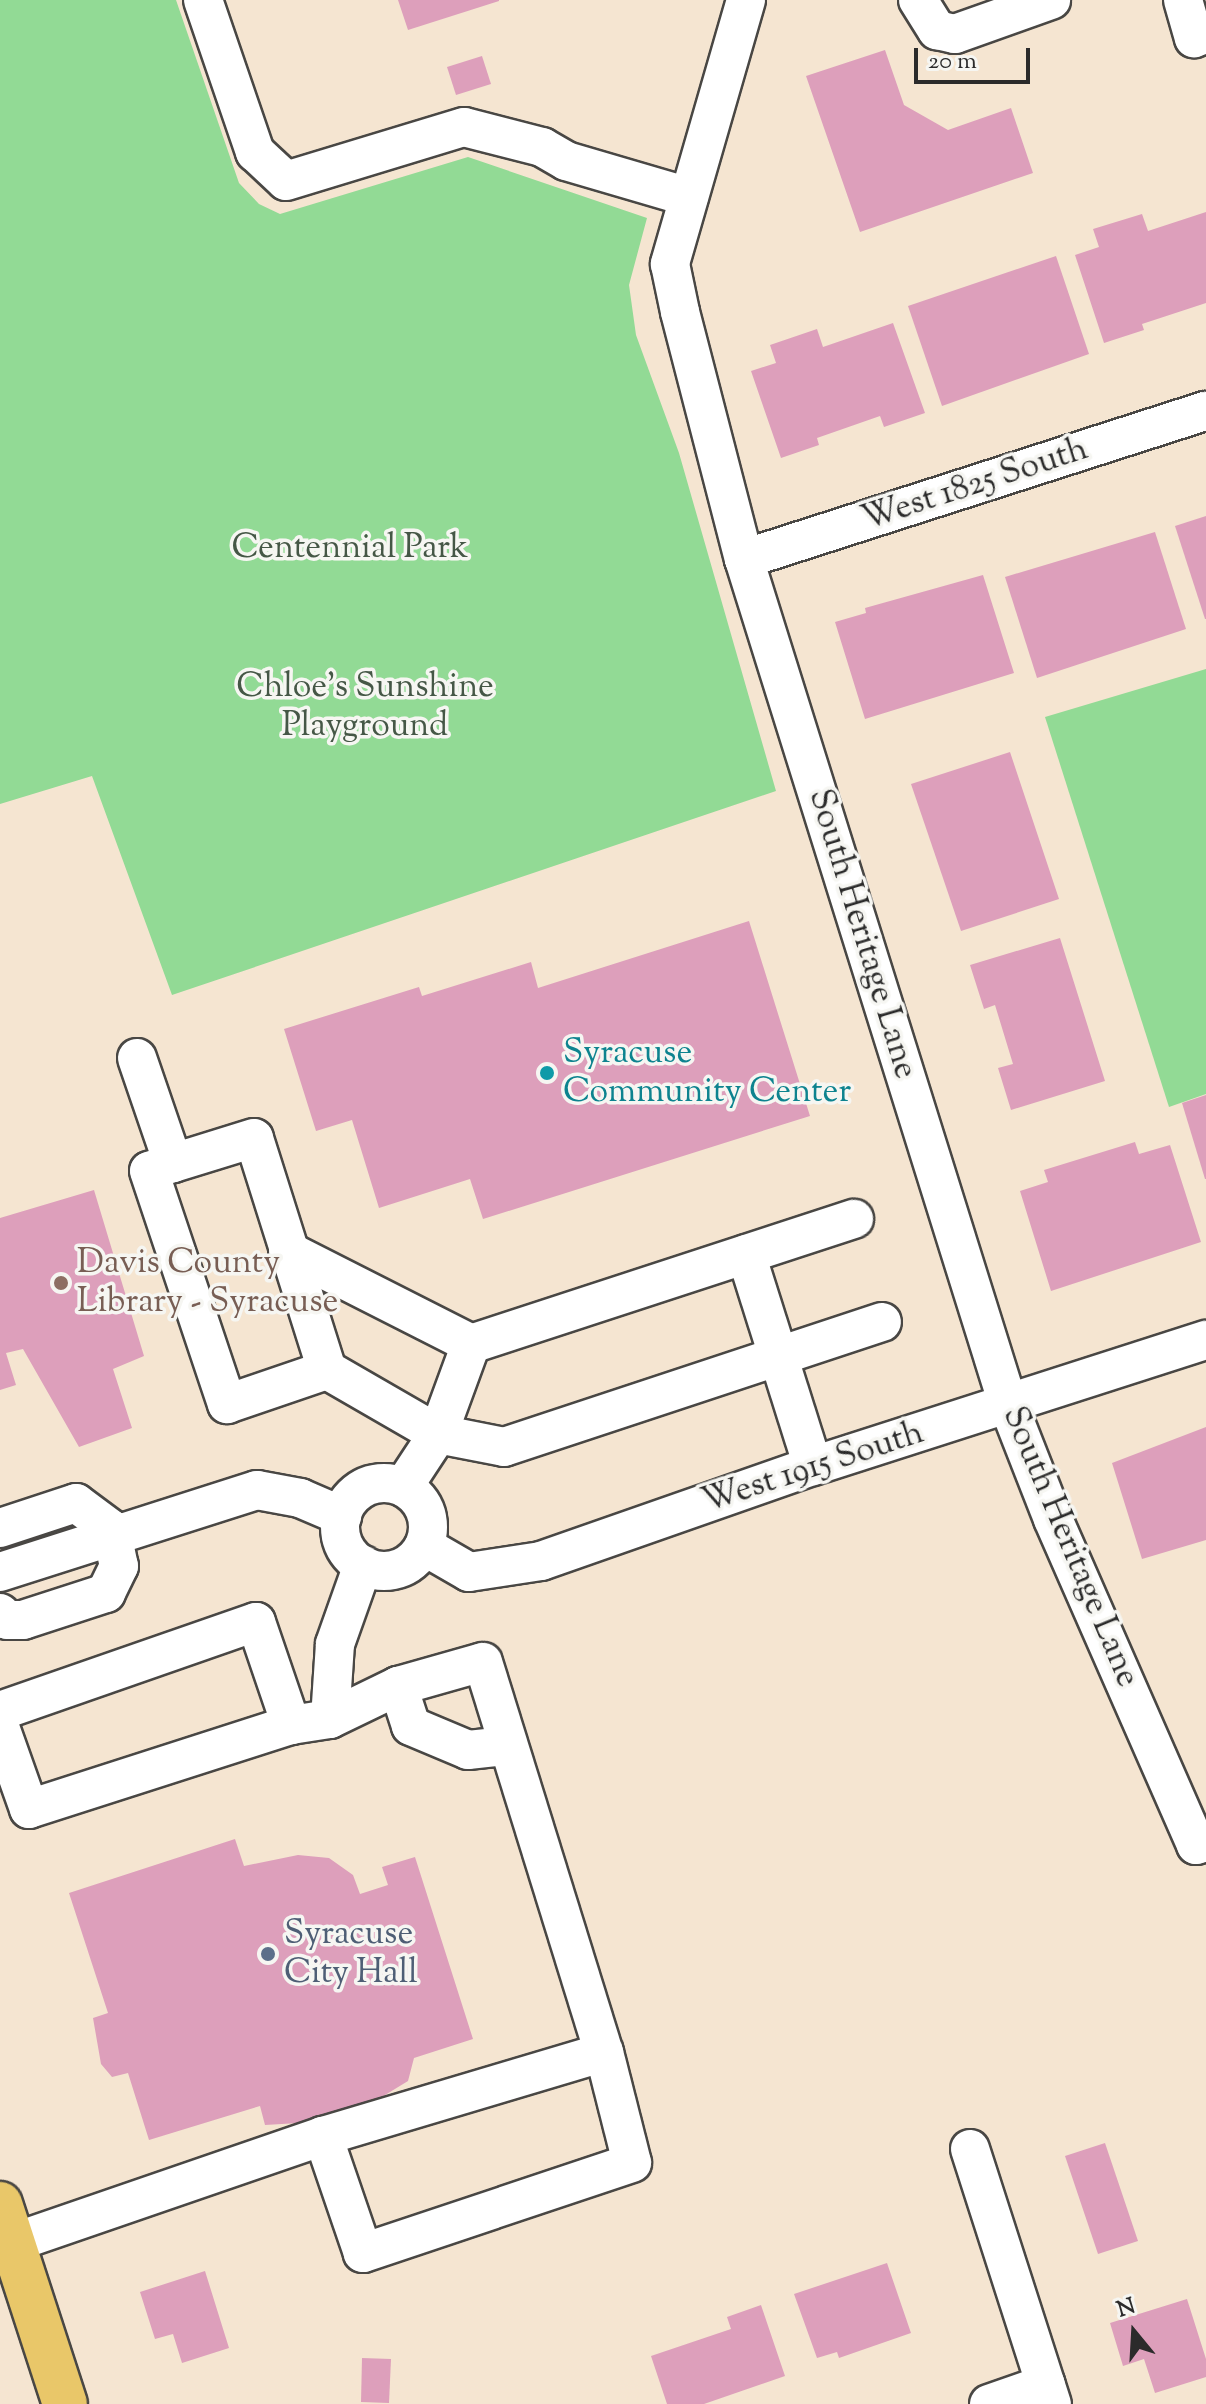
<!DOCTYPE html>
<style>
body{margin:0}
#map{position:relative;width:1206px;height:2404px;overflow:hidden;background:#f5e5d1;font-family:"Sorts Mill Goudy",serif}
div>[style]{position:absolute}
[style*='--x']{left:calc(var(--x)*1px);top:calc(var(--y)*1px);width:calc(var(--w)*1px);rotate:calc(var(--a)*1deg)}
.green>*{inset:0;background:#92da95}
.building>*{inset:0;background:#dd9fbb}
.roads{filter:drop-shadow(2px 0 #494744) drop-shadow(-2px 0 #494744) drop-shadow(0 2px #494744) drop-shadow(0 -2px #494744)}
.minor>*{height:38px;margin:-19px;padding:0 19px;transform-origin:19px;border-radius:19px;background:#fff}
.minor>.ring{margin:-19px;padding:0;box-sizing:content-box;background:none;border:38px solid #fff;border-radius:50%}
.major>*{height:44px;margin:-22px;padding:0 22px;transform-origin:22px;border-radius:22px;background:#e9c769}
.dots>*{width:22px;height:22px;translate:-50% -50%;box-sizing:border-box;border:4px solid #f6f6f2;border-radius:50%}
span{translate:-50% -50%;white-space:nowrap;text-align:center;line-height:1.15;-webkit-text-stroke:7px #f6f6f2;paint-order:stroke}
.street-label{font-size:34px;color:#2b2b2b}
.park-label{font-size:34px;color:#455746}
.culture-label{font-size:34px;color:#0d838f}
.left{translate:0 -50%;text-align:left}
.education-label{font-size:34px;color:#785e54}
.service-label{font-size:34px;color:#4e5e75}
.north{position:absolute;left:1094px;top:2292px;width:80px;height:80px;-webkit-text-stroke:6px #f6f6f2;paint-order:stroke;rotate:342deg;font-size:22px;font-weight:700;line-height:32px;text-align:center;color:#2b2b2b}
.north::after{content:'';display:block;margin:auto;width:28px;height:36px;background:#2b2b2b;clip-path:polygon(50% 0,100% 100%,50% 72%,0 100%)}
.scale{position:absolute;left:914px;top:48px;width:116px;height:36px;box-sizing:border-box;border:4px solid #2b2b2b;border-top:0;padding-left:10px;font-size:24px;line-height:28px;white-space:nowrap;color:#2b2b2b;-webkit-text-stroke:6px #f6f6f2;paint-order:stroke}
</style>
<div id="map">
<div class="green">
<i style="clip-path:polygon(0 0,176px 0,239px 183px,259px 204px,280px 214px,468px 157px,647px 218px,629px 285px,636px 335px,679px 453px,776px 791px,172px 995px,92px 776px,0 804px)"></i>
<i style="clip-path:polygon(1206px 669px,1206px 1094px,1169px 1107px,1045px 717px)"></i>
</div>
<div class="building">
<i style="clip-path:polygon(398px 0,499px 0,499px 1px,408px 30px)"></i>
<i style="clip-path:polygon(885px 50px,904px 105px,948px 130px,1011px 108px,1033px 173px,860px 232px,806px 76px)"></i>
<i style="clip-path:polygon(482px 56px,491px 84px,456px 95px,447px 67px)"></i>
<i style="clip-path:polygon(1206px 212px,1206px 303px,1142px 324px,1144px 330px,1104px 343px,1075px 255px,1099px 247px,1093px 229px,1142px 214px,1148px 231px)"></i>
<i style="clip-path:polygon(1056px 256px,1089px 354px,942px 406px,908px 306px)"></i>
<i style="clip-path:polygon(893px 323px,925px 413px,884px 427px,880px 416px,817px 438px,819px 445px,781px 458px,751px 371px,776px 363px,770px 345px,817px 329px,823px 347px)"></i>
<i style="clip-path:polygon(1206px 516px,1206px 619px,1205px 619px,1175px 526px)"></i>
<i style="clip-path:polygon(1155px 532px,1186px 629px,1037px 678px,1005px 577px)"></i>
<i style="clip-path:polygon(983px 575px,1014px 673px,865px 719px,835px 622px,866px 613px,865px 608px)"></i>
<i style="clip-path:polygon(1010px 752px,1059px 899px,961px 931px,911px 784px)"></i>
<i style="clip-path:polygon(749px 921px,810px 1116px,483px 1219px,470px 1179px,379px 1208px,352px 1120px,316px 1131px,284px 1029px,419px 987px,422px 996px,531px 962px,538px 988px)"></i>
<i style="clip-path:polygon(1060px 938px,1105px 1081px,1011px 1110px,998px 1068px,1013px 1064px,995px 1005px,984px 1009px,970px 965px)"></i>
<i style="clip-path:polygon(1206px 1095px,1206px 1179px,1205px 1179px,1182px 1103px)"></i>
<i style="clip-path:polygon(1135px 1142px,1139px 1154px,1170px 1145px,1201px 1242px,1051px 1291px,1020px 1191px,1048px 1182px,1044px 1170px)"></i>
<i style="clip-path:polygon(94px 1190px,144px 1356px,113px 1369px,132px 1428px,79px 1447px,23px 1349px,6px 1353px,16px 1385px,0 1390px,0 1218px)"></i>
<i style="clip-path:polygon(1206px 1427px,1206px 1540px,1142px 1559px,1112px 1463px)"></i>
<i style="clip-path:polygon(235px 1839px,244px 1866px,298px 1855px,329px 1858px,353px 1875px,360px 1894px,388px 1885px,382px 1867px,415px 1857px,473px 2039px,414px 2058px,408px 2081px,372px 2103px,316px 2122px,265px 2125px,260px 2106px,149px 2140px,128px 2073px,112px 2077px,101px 2064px,93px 2018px,108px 2013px,69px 1893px)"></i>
<i style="clip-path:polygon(1105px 2143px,1138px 2241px,1098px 2254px,1065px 2156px)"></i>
<i style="clip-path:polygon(887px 2263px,911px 2333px,839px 2358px,837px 2352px,817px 2358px,794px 2294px)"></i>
<i style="clip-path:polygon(205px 2271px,229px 2348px,182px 2363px,173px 2334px,155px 2339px,140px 2292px)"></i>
<i style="clip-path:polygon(1187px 2299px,1206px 2359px,1206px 2377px,1155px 2393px,1144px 2359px,1123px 2366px,1110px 2323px)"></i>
<i style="clip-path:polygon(761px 2305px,785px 2376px,704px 2404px,667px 2404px,651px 2356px,731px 2329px,727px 2317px)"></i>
<i style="clip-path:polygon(362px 2358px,391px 2359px,389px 2403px,361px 2402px)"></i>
</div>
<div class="roads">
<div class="minor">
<i style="--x:203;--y:0;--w:161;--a:71.1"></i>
<i style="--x:255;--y:152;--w:42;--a:43.1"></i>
<i style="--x:286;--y:181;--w:186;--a:-16.9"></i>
<i style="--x:464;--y:127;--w:81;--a:14.4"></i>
<i style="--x:542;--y:147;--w:28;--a:30"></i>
<i style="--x:566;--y:161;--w:128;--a:16.3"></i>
<i style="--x:746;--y:0;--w:275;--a:106.1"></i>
<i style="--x:670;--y:264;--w:49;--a:78.2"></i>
<i style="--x:680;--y:312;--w:255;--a:75.5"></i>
<i style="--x:744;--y:559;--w:885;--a:72.65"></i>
<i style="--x:1008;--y:1404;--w:123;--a:68.6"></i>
<i style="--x:1053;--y:1519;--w:356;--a:66.3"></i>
<i style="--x:1196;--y:1845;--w:10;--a:-17"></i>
<i style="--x:918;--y:0;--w:36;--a:58"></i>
<i style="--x:937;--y:30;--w:18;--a:13"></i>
<i style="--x:955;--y:34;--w:102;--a:-19.5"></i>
<i style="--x:1183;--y:0;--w:40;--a:74"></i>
<i style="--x:1194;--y:38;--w:13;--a:-18"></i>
<i style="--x:744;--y:559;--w:485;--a:-17.8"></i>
<i style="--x:137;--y:1058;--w:111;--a:71.1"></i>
<i style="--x:173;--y:1163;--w:25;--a:162"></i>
<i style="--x:149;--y:1171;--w:246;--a:71.5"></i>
<i style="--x:227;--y:1404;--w:106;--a:-18.8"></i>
<i style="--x:327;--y:1370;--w:243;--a:-107.5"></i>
<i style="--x:254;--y:1138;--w:85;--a:162.8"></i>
<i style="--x:288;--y:1251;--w:205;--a:26.9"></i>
<i style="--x:471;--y:1344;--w:96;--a:110.1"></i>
<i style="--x:438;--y:1434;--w:128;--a:-150"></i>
<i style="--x:746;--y:1254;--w:222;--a:72.5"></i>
<i style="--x:471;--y:1344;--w:403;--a:-18.1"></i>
<i class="ring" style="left:340px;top:1483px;width:50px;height:50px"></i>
<i style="--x:403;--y:1487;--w:64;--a:-56.6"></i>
<i style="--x:438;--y:1434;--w:67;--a:11.1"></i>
<i style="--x:504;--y:1447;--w:398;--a:-18.3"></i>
<i style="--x:0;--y:1528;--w:80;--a:-18.2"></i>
<i style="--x:76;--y:1503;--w:44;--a:36.6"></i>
<i style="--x:111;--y:1529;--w:38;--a:78"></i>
<i style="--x:119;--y:1566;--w:30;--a:116"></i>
<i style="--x:106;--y:1593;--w:87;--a:162"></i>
<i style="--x:23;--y:1620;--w:16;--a:180"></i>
<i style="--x:7;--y:1620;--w:10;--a:-135"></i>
<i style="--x:424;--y:1546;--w:52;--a:30"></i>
<i style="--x:469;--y:1572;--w:73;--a:-8.7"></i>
<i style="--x:541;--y:1561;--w:288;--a:-19.3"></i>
<i style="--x:813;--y:1466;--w:413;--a:-17.8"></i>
<i style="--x:0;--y:1572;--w:270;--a:-17.7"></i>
<i style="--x:257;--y:1490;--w:44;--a:10.5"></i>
<i style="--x:300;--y:1498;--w:46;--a:23.2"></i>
<i style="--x:398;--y:1686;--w:42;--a:72"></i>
<i style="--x:411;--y:1726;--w:62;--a:22.8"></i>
<i style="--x:468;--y:1750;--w:39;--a:-6"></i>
<i style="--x:0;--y:1711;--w:271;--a:-19.2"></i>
<i style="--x:256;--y:1622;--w:109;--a:71.2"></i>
<i style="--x:330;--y:1719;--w:75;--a:-86.2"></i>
<i style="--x:335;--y:1644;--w:84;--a:-70.5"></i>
<i style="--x:0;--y:1727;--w:87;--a:70.5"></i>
<i style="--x:29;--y:1809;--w:275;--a:-17.8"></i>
<i style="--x:291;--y:1725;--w:39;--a:-9"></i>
<i style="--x:330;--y:1719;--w:76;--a:-25.9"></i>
<i style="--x:398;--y:1686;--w:88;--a:-15.8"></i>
<i style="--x:483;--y:1662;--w:408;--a:72.8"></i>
<i style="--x:604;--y:2052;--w:114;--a:75.8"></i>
<i style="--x:632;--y:2163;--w:284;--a:161.5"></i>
<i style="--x:363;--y:2253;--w:124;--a:-108.9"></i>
<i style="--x:323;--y:2136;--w:328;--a:161"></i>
<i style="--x:323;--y:2136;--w:293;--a:-16.6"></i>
<i style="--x:970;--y:2149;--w:268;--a:72.2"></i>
<i style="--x:989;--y:2404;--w:60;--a:-19.3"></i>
</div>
<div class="major">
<i style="--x:0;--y:2204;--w:210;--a:72"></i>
</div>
</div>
<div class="dots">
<i style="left:547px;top:1073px;background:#0f9aa8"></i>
<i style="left:61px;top:1283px;background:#8d6e63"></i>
<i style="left:268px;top:1954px;background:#5c6f8a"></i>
</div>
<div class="street-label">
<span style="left:975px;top:485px;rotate:-18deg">West 1825 South</span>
<span style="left:862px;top:934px;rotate:73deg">South Heritage Lane</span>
<span style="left:813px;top:1468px;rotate:-18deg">West 1915 South</span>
<span style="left:1070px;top:1547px;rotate:67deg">South Heritage Lane</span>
</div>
<div class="park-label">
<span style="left:350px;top:549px">Centennial Park</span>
<span style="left:365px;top:707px">Chloe's Sunshine<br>Playground</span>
</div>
<div class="culture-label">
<span class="left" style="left:563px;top:1073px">Syracuse<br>Community Center</span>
</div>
<div class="education-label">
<span class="left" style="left:77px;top:1283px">Davis County<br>Library - Syracuse</span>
</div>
<div class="service-label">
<span class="left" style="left:284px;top:1954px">Syracuse<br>City Hall</span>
</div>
<div class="north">N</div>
<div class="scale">20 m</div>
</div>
